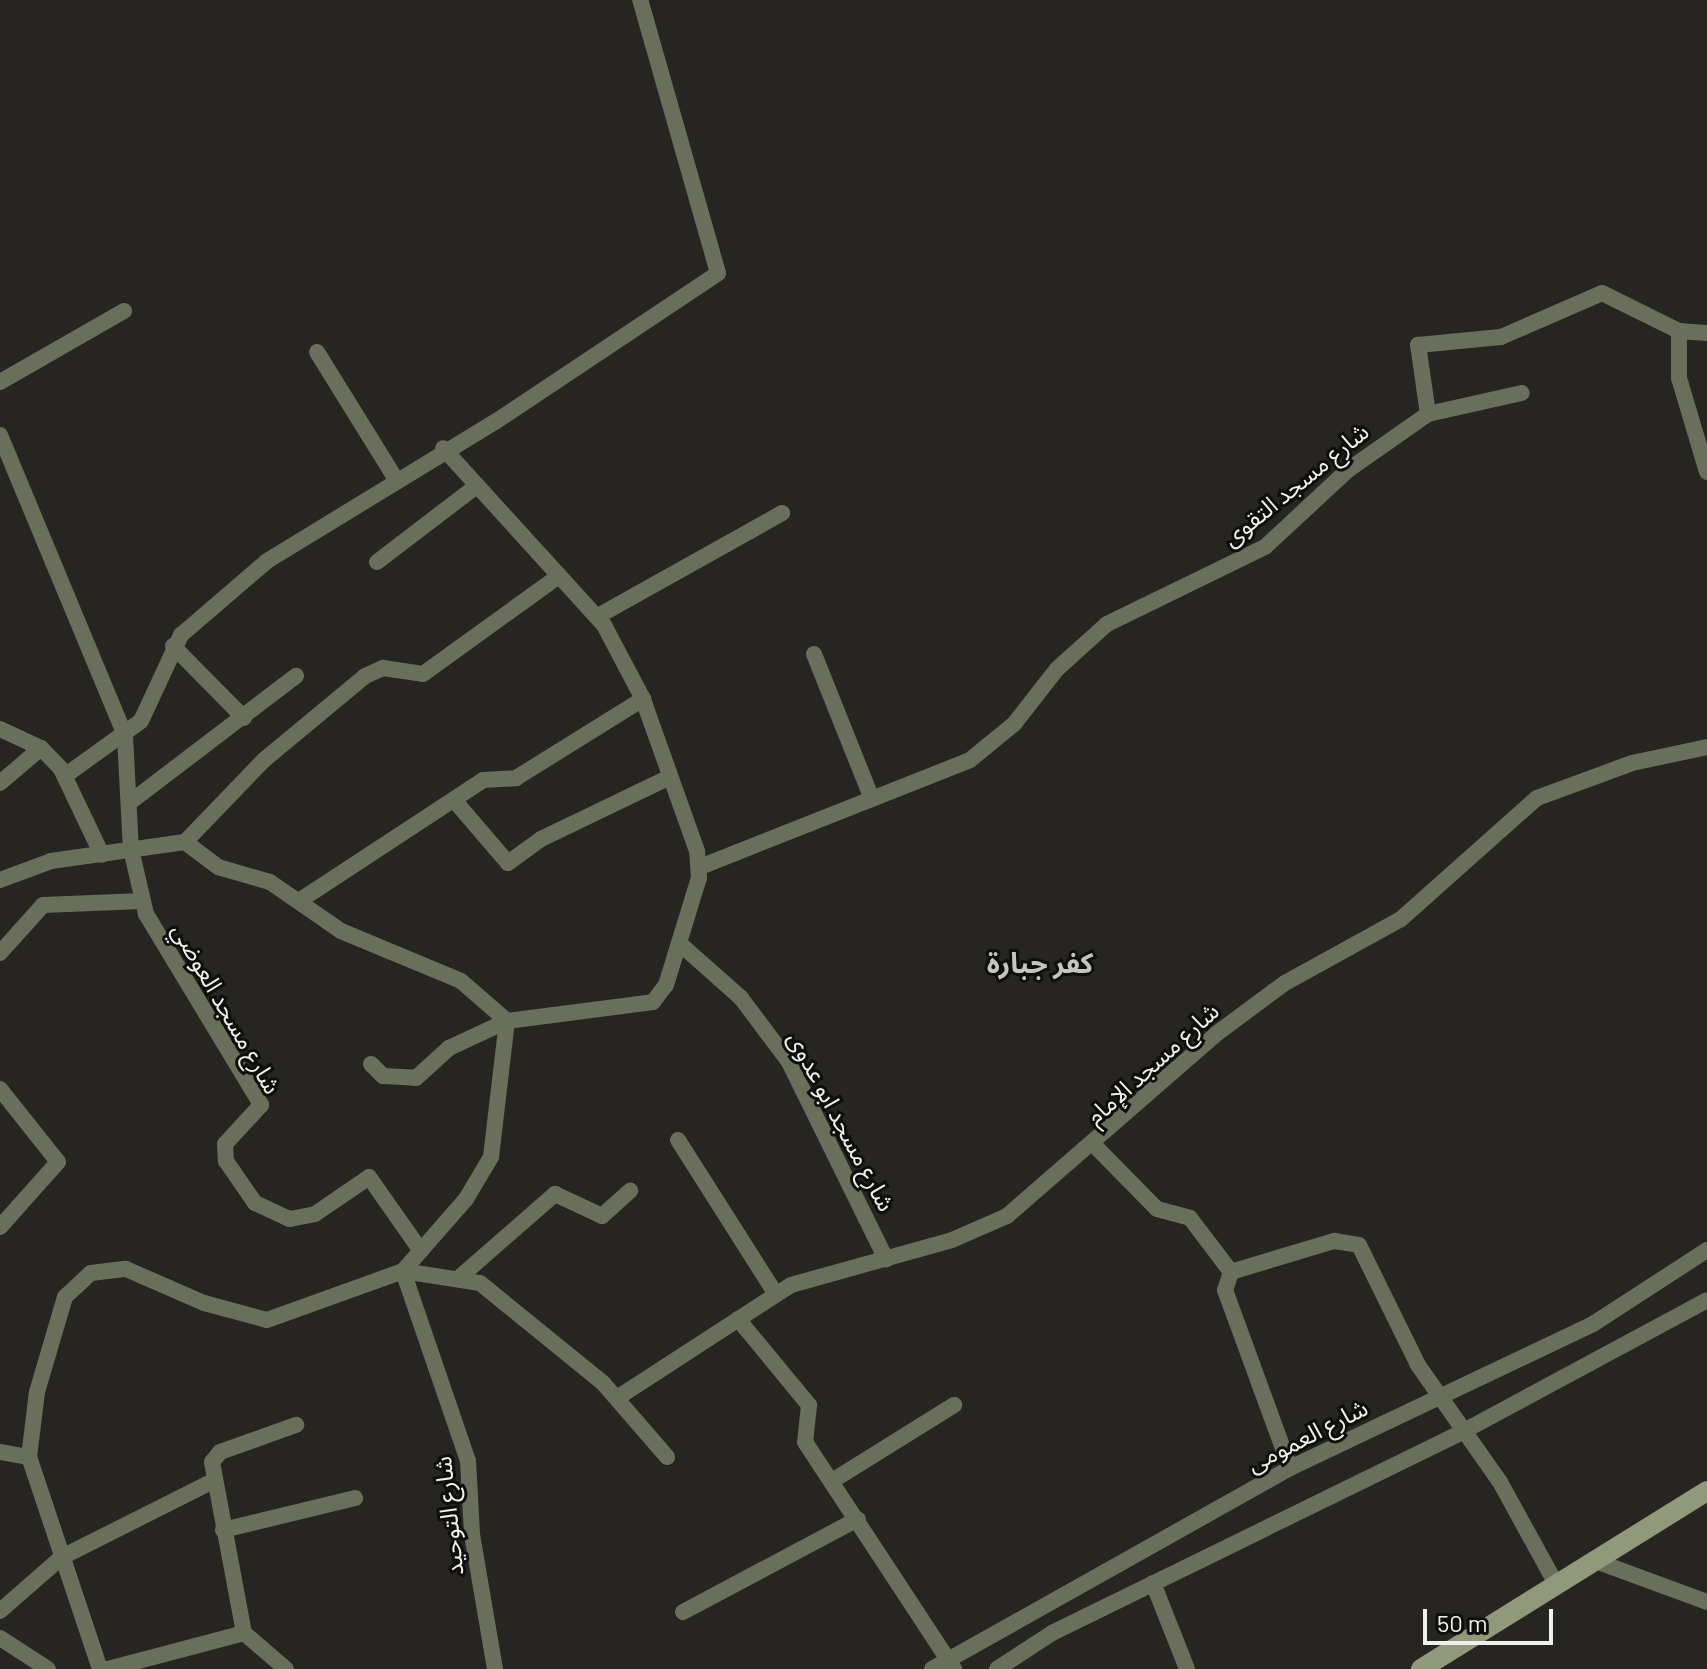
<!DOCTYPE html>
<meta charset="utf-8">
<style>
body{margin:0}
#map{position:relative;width:1707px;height:1669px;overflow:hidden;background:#262522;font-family:Barlow,"Noto Sans Arabic",sans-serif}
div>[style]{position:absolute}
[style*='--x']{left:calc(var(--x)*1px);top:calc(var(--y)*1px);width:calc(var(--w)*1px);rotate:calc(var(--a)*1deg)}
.street>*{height:16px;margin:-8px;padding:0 8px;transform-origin:8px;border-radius:8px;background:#6a6f5b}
.secondary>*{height:20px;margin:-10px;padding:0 10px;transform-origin:10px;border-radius:10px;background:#92997a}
span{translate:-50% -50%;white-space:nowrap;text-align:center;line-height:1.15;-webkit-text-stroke:6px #0e0e0d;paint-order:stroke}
.street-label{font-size:24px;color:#efefed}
.quarter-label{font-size:28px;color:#c6c4c1;font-weight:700}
.scale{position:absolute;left:1423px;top:1609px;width:130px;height:36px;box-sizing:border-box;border:4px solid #efefed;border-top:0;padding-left:10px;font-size:24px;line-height:28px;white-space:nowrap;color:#efefed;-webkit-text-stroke:6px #0e0e0d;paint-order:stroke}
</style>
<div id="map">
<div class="street">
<i style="--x:1679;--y:331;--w:47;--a:90"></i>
<i style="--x:1679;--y:378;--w:98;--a:73.4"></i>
<i style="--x:317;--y:352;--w:148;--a:58.2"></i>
<i style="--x:0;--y:382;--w:143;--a:-29.8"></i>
<i style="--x:1428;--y:414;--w:70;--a:-98.2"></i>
<i style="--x:1418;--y:345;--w:83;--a:-5.5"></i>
<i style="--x:1501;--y:337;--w:110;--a:-23.5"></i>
<i style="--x:1602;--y:293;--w:86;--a:26.3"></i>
<i style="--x:1679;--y:331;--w:28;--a:4"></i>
<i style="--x:0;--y:435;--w:326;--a:67.4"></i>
<i style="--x:125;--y:736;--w:113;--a:87"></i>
<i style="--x:131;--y:849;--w:67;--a:77"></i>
<i style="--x:146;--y:914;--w:223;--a:58.9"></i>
<i style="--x:261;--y:1105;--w:53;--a:132.7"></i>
<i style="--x:225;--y:1144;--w:17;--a:87"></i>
<i style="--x:226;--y:1161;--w:51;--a:55.4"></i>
<i style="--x:255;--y:1203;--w:38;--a:25"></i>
<i style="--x:290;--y:1219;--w:25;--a:-11"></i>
<i style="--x:315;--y:1214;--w:65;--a:-34.4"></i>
<i style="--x:369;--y:1177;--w:90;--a:54.9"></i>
<i style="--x:377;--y:562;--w:123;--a:-37.4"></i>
<i style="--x:598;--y:616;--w:211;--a:-29.2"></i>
<i style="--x:173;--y:646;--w:101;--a:45.4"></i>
<i style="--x:814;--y:654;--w:156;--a:68.2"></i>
<i style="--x:0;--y:729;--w:45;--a:24.9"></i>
<i style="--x:41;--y:748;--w:29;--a:46"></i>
<i style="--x:61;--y:769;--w:95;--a:64.5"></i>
<i style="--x:66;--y:775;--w:92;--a:-35.8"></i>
<i style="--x:141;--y:721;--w:95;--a:-65.1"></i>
<i style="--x:181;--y:635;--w:113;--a:-40.7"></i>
<i style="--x:267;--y:561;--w:267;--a:-31.4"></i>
<i style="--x:495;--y:422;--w:268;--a:-33.7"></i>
<i style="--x:718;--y:273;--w:284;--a:-105.9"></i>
<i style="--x:0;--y:783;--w:54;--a:-40.5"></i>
<i style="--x:133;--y:800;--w:205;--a:-37.3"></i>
<i style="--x:454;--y:800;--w:83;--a:49.4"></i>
<i style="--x:508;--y:863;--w:41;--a:-36"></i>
<i style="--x:541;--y:839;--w:143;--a:-25.7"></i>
<i style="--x:185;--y:842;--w:41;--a:37.1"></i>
<i style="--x:218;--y:867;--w:54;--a:16.1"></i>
<i style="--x:270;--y:882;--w:86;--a:34.6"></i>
<i style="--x:341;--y:931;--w:130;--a:22.6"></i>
<i style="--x:461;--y:981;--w:61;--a:41"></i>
<i style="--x:700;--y:867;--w:290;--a:-21.6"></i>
<i style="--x:970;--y:760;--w:57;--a:-39.3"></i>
<i style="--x:1014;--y:724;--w:70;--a:-52"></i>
<i style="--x:1057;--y:669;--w:67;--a:-42"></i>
<i style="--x:1107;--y:624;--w:176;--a:-26"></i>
<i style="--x:1265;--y:547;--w:113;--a:-42.9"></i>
<i style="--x:1348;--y:470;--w:98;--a:-35"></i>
<i style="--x:1428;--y:414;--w:96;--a:-12.6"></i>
<i style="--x:0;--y:880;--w:54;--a:-20.4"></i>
<i style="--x:51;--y:861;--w:135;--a:-8.1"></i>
<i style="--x:185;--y:842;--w:114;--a:-46.1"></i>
<i style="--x:264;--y:760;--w:131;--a:-39.7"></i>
<i style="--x:365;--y:676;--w:20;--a:-24"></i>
<i style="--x:383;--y:668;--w:40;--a:8.5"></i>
<i style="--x:423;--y:674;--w:168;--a:-35.8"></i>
<i style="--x:299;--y:901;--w:220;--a:-33.3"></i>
<i style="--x:483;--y:780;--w:33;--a:-3"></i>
<i style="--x:516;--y:778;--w:150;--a:-31.9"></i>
<i style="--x:679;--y:943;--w:83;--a:41.6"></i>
<i style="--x:741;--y:998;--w:80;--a:53.1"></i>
<i style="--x:789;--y:1062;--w:220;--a:63.8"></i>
<i style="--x:0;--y:953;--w:64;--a:-48.1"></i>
<i style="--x:43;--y:905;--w:99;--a:-2.3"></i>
<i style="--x:371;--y:1064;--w:17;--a:45"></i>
<i style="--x:383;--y:1076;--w:33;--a:3"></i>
<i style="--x:416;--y:1078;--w:45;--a:-42.3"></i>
<i style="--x:449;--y:1048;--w:64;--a:-25"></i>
<i style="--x:507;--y:1021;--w:147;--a:-7.4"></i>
<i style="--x:653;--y:1002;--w:21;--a:-53"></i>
<i style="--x:666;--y:985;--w:112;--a:-72.9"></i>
<i style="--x:699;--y:878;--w:27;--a:-94"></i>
<i style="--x:697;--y:851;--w:161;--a:-109.6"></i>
<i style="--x:643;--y:699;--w:84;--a:-117.8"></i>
<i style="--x:604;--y:625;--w:239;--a:-132.3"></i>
<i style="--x:0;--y:1089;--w:93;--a:51.5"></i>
<i style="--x:58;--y:1162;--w:87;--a:131.7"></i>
<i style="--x:678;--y:1140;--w:181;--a:57.6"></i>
<i style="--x:1095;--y:1146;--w:88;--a:45.5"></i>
<i style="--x:1157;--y:1209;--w:34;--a:15"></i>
<i style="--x:1190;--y:1218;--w:68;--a:52.8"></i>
<i style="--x:1231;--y:1272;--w:108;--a:-16.8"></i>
<i style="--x:1334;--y:1241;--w:25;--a:9"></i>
<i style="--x:1359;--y:1245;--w:134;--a:63.8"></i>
<i style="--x:1418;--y:1365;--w:143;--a:55"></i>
<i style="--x:1500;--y:1482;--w:114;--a:61.2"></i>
<i style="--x:1231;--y:1272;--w:19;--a:108"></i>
<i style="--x:1225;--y:1290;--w:189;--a:69.9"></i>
<i style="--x:461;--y:1276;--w:125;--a:-41.1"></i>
<i style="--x:555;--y:1194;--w:52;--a:25.1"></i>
<i style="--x:602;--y:1216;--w:38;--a:-42"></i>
<i style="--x:738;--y:1319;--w:112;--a:50.5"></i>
<i style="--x:809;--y:1405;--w:37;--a:96"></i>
<i style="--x:805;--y:1442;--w:272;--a:56.7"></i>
<i style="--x:617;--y:1398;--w:207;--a:-33"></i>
<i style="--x:791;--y:1285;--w:167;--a:-15.6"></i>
<i style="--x:952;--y:1240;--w:60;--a:-23.6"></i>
<i style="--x:1007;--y:1216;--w:277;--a:-41"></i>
<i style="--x:1216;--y:1034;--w:86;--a:-36.5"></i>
<i style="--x:1285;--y:983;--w:132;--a:-28.9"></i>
<i style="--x:1401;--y:919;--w:182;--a:-41.7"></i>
<i style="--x:1537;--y:798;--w:101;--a:-20.2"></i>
<i style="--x:1632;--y:763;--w:77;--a:-12"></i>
<i style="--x:0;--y:1452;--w:29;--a:10"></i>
<i style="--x:832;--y:1481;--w:144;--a:-31.9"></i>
<i style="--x:223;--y:1530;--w:136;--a:-13.6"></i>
<i style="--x:1593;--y:1560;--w:121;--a:20.2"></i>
<i style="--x:1153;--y:1583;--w:92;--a:68.4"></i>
<i style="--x:0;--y:1611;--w:82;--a:-41.1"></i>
<i style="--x:62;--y:1557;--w:171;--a:-26.7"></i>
<i style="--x:683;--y:1612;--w:198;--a:-28"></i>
<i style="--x:0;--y:1638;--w:57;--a:32.9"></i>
<i style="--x:100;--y:1669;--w:224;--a:-108.5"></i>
<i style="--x:29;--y:1457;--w:65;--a:-83"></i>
<i style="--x:37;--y:1392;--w:99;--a:-73.6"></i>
<i style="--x:65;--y:1297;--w:35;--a:-43"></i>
<i style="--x:91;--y:1273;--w:35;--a:-7"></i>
<i style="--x:126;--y:1269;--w:85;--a:23.6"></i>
<i style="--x:204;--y:1303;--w:65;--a:15.1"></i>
<i style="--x:267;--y:1320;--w:145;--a:-19.8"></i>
<i style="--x:403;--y:1271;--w:96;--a:-48.8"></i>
<i style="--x:466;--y:1199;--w:49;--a:-59.2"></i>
<i style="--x:491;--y:1157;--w:137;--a:-83.3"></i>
<i style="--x:108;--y:1669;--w:141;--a:-14.8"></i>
<i style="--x:286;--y:1669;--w:55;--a:-139.4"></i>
<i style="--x:244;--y:1633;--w:174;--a:-100.6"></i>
<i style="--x:212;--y:1462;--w:13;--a:-51"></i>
<i style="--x:220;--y:1452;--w:81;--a:-19.6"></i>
<i style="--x:495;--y:1669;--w:137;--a:-99.7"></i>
<i style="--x:472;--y:1534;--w:73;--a:-93.1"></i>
<i style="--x:468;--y:1461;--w:201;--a:-108.9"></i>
<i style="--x:403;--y:1271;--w:78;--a:8.9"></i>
<i style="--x:480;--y:1283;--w:159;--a:39.1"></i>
<i style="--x:603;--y:1383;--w:98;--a:49.1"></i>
<i style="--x:932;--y:1669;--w:411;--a:-29.3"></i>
<i style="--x:1290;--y:1468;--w:335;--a:-25.4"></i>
<i style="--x:1593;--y:1324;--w:136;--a:-33"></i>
<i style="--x:997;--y:1669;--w:66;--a:-33.2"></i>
<i style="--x:1052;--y:1633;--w:457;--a:-26.1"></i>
<i style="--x:1462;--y:1432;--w:278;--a:-28.3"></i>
</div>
<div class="secondary">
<i style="--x:1421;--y:1669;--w:337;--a:-31.9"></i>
</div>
<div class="street-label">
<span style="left:1295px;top:484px;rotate:-39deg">شارع مسجد التقوى</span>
<span style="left:227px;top:1008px;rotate:60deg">شارع مسجد العوضي</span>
<span style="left:1152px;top:1063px;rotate:-42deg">شارع مسجد الإمام</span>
<span style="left:842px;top:1121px;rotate:62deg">شارع مسجد ابو عدوى</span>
<span style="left:1307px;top:1435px;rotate:-27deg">شارع العمومى</span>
<span style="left:448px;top:1516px;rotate:-96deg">شارع التوحيد</span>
</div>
<div class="quarter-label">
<span style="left:1040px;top:962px">كفر جبارة</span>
</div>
<div class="scale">50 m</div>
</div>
